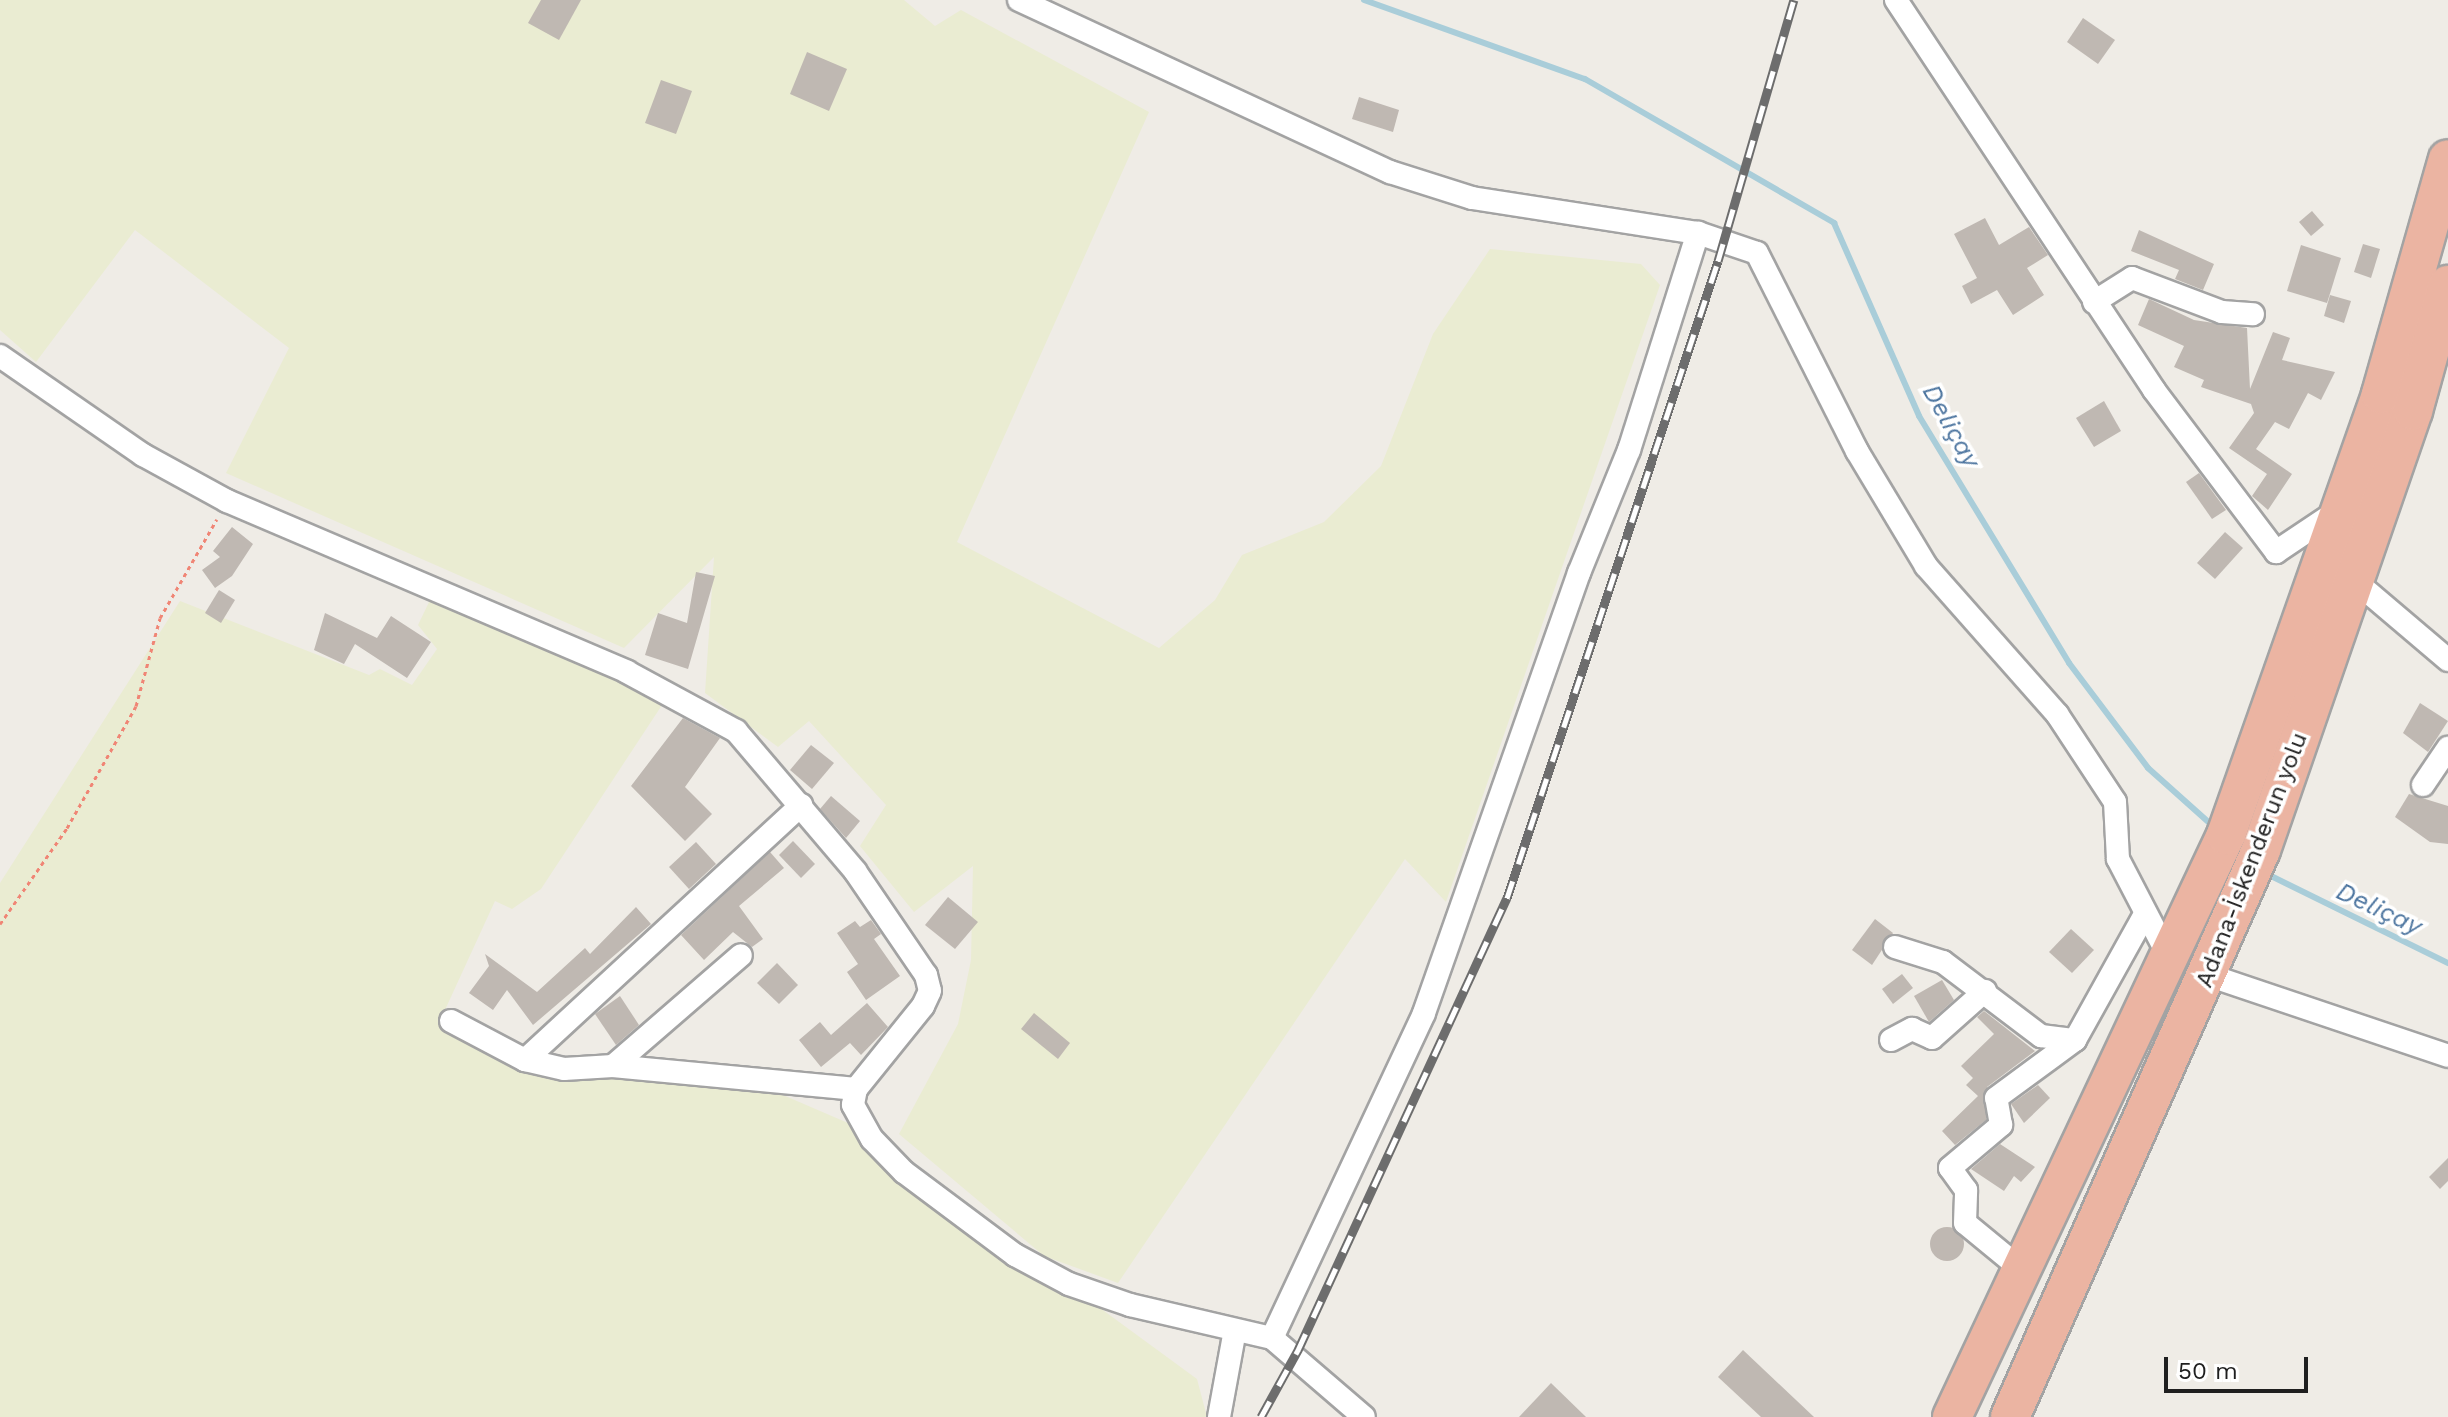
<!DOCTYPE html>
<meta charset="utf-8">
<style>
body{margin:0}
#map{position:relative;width:2448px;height:1417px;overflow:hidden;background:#efece6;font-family:"Work Sans",sans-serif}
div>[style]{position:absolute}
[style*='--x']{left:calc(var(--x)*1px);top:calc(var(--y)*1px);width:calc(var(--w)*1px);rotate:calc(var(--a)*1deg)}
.farmland>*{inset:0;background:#eaecd2}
.stream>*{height:6px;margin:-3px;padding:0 3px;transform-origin:3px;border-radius:3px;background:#a9cdd9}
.building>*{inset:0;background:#bfb8b2}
.round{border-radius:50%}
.path>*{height:3px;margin-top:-1.5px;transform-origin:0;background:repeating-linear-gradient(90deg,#f08575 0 4px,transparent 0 8px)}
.roads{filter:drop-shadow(2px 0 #a3a3a3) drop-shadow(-2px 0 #a3a3a3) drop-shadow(0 2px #a3a3a3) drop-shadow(0 -2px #a3a3a3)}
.minor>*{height:22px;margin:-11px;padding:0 11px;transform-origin:11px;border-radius:11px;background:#fff}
.trunk>*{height:38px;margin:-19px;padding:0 19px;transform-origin:19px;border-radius:19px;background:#ebb4a2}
.rail>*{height:9px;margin-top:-4.5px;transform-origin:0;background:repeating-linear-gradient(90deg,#fff 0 18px,#6d6d6d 0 36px);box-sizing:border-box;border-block:2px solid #6d6d6d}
span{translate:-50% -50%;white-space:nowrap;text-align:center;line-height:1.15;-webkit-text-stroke:7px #fff;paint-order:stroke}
.street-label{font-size:24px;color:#1f1f1f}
.water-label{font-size:26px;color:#4e76a0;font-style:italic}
.scale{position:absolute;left:2164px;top:1357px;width:144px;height:36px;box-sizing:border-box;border:4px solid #1f1f1f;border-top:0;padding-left:10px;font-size:24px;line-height:28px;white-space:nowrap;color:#1f1f1f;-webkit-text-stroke:6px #fff;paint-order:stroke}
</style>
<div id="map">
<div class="farmland">
<i style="clip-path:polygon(0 0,904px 0,935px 26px,961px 10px,1149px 112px,957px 542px,1159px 648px,1215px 600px,1242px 555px,1324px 522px,1381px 466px,1433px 334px,1490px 249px,1641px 264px,1660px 285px,1446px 902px,1405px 859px,1118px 1283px,1044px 1256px,899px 1134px,958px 1024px,971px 960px,973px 866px,914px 912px,860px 846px,886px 805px,809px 721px,778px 747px,705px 693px,714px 557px,624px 648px,226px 473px,289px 348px,135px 230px,36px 362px,0 330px)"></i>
<i style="clip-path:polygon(431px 598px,666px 699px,541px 889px,512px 909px,495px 901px,439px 1023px,520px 1068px,783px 1095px,848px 1123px,948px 1214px,1085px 1297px,1197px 1379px,1207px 1417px,0 1417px,0 883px,180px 601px,369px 675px,380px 669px,412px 685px,437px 649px,418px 625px)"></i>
</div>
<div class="stream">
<i style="--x:1364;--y:0;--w:235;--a:19.7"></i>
<i style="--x:1585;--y:79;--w:288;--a:30"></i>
<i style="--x:1834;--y:223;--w:211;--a:66.2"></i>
<i style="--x:1919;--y:416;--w:289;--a:58.7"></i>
<i style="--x:2069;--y:663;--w:131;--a:53"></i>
<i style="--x:2148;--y:768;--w:90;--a:41.8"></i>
<i style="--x:2265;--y:873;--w:204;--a:26.2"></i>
</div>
<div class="building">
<i style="clip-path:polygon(541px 0,581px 0,559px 40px,528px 23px)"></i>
<i style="clip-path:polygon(2083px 18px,2115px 40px,2098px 64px,2067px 42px)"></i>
<i style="clip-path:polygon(807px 52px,847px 69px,829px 111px,790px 94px)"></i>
<i style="clip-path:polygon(661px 80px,692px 91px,676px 134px,645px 123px)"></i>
<i style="clip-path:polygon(1359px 97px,1399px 110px,1393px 132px,1352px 119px)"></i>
<i style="clip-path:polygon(2312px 211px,2324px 225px,2311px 236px,2299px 222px)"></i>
<i style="clip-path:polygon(1985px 218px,1999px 245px,2029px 227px,2048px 255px,2027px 268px,2044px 295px,2013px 315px,1997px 290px,1971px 304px,1962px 286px,1977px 278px,1954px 234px)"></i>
<i style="clip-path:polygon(2139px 230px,2214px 264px,2203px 290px,2175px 279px,2179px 270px,2131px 251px)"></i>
<i style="clip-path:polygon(2363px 244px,2380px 249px,2371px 278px,2354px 272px)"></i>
<i style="clip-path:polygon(2301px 245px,2341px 258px,2327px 303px,2287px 291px)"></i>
<i style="clip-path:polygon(2330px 295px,2351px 301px,2344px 323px,2324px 316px)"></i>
<i style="clip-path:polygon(2149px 299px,2194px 320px,2247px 328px,2250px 389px,2273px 332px,2290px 338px,2282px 360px,2335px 372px,2321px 400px,2308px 393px,2289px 429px,2275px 422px,2256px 449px,2292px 474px,2268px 510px,2252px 496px,2267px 474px,2229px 448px,2254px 413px,2251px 404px,2201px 387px,2204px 380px,2174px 367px,2184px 346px,2138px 325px)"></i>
<i style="clip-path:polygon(2104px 401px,2121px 431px,2094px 447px,2076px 418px)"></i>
<i style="clip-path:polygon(2199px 473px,2226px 510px,2212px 519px,2186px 482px)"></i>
<i style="clip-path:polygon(232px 527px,253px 544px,232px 576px,215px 588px,202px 570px,220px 557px,213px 551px)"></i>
<i style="clip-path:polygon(2225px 532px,2243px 548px,2215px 579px,2197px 563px)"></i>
<i style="clip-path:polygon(696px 572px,715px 576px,688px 669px,645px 655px,658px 613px,687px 623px)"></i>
<i style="clip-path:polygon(219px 590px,235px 600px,221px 623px,205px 613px)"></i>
<i style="clip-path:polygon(325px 613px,377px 638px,391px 616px,431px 642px,407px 678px,355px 644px,344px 664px,314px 650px)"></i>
<i style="clip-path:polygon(2420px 703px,2448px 721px,2428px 752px,2403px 733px)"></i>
<i style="clip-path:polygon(683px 718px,720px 738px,685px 787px,712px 814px,685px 841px,631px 786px)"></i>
<i style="clip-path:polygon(811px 745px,834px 763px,812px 789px,790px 770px)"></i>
<i style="clip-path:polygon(2409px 794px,2448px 806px,2448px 844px,2430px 842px,2395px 817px)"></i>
<i style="clip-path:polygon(831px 796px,860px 821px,846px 838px,820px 809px)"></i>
<i style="clip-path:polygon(793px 841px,815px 864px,801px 878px,779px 855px)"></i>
<i style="clip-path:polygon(696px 842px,716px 864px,689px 889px,669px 867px)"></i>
<i style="clip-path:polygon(770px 852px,784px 868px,739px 906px,763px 939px,752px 947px,733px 932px,704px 960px,681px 935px)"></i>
<i style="clip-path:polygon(948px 897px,978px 922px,955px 949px,925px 925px)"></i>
<i style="clip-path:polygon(636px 907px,651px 924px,533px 1025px,507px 990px,493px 1010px,469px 993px,489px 966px,485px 954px,537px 992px,585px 948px,590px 954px)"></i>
<i style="clip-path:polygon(1875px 919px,1893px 933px,1872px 965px,1852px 950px)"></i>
<i style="clip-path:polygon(871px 920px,881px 934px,874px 939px,900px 976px,866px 1000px,847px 972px,858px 964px,837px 933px,855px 921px,860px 927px)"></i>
<i style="clip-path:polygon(2071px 929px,2094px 950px,2072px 973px,2049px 952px)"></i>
<i style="clip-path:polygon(777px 963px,798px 985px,779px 1004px,757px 983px)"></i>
<i style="clip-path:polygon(1902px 974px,1913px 988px,1893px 1004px,1882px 989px)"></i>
<i style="clip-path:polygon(1942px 980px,1954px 1000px,1929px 1022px,1914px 996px)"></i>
<i style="clip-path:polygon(620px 996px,639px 1025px,616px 1045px,595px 1014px)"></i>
<i style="clip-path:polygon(867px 1003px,888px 1027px,861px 1055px,850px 1043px,821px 1067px,799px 1040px,820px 1022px,831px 1035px)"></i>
<i style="clip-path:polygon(1984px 1011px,2035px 1051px,1987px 1087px,1986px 1120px,1955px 1145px,1942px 1131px,1978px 1096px,1966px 1085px,1973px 1078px,1961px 1066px,1994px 1034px,1977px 1017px)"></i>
<i style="clip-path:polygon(1034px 1013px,1070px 1043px,1058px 1059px,1021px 1029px)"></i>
<i style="clip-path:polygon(2038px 1085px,2050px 1098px,2024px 1123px,2011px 1104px)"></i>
<i style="clip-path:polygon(2000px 1144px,2035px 1167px,2021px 1182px,2014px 1176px,2004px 1191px,1971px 1169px)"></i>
<i style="clip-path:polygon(2448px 1158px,2448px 1181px,2440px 1189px,2429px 1177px)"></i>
<i class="round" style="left:1930px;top:1227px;width:34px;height:34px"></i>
<i style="clip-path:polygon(1743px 1350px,1814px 1417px,1761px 1417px,1718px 1377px)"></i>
<i style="clip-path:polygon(1551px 1383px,1586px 1417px,1519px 1417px)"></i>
</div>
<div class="path">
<i style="--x:0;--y:924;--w:117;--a:-55.1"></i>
<i style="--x:67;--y:828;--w:140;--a:-60.5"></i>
<i style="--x:136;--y:706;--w:91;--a:-74.7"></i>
<i style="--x:160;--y:618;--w:114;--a:-60.1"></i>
</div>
<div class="roads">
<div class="minor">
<i style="--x:1019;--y:0;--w:409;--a:24.9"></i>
<i style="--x:1390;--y:172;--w:86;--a:17.6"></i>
<i style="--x:1472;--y:198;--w:229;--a:8.8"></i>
<i style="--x:1698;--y:233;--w:62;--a:18.7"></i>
<i style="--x:1757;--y:253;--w:222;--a:63.2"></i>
<i style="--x:1857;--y:451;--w:134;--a:59"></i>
<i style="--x:1926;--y:566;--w:198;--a:48.5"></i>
<i style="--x:2057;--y:714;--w:105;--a:56.6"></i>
<i style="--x:2115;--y:802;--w:57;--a:87"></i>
<i style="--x:2118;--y:859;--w:115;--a:62.5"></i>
<i style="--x:1896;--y:0;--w:468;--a:56.5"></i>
<i style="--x:2154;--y:390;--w:203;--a:53"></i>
<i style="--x:2276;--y:552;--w:73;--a:-33.9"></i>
<i style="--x:2094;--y:302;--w:45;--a:-32.3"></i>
<i style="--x:2132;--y:278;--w:96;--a:20.7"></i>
<i style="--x:2222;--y:312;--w:31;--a:4"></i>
<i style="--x:0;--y:356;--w:174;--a:34.7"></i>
<i style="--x:143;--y:455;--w:96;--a:28.7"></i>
<i style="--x:227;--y:501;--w:435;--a:23.1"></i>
<i style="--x:627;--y:672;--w:124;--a:28.4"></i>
<i style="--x:736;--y:731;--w:184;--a:49.6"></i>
<i style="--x:855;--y:871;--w:126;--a:55.7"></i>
<i style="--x:926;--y:975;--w:16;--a:76"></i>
<i style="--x:930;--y:991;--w:17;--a:115"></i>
<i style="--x:923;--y:1006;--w:107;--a:128.9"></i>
<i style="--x:856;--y:1089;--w:16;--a:101"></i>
<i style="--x:853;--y:1105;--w:39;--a:61"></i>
<i style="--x:872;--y:1139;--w:46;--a:45.9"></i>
<i style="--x:904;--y:1172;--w:139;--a:36.8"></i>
<i style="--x:1015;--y:1255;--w:61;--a:28.2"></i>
<i style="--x:1069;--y:1284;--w:65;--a:19"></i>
<i style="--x:1130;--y:1305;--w:146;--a:13.1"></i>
<i style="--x:1272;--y:1338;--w:121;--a:40.7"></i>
<i style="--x:2355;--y:581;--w:122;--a:40.3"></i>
<i style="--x:2423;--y:785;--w:45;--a:-56"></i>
<i style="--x:1895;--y:947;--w:50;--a:17.4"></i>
<i style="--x:1943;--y:962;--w:123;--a:37.1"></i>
<i style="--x:2041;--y:1036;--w:34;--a:7"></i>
<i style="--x:2075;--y:1040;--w:142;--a:-60.9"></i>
<i style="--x:2208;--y:975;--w:253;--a:18.6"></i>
<i style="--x:451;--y:1021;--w:84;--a:27.8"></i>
<i style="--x:525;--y:1060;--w:40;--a:13"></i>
<i style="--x:564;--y:1069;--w:49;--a:-3.5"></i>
<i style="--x:613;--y:1066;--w:244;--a:5.4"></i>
<i style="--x:1891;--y:1040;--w:24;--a:-28"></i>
<i style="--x:1912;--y:1029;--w:22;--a:24"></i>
<i style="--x:1932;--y:1038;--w:71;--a:-41.6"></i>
<i style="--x:525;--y:1060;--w:376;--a:-42.7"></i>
<i style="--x:613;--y:1066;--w:169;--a:-40.9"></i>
<i style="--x:2021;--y:1269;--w:72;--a:-140.6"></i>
<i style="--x:1965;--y:1223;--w:33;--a:-88"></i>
<i style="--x:1966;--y:1190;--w:27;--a:-126"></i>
<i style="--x:1950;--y:1168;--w:67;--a:-40.1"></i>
<i style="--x:2001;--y:1125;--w:27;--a:-100"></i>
<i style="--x:1996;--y:1098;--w:98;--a:-36.3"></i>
<i style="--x:1272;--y:1338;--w:359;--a:-64.9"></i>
<i style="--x:1424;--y:1013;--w:467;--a:-70.6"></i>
<i style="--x:1579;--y:573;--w:133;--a:-67.9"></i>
<i style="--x:1629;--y:450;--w:228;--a:-72.4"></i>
<i style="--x:1219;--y:1417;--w:88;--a:-79.6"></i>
</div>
<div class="trunk">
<i style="--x:1952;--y:1417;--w:643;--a:-64.79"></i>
<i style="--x:2226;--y:835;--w:467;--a:-70.6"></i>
<i style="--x:2381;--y:394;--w:244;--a:-74.1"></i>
<i style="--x:2010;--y:1417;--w:620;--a:-66.12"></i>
<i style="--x:2261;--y:850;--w:465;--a:-70.9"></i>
<i style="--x:2413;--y:411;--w:131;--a:-74.5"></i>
</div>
</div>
<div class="rail">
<i style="--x:1261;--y:1417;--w:77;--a:-61.1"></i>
<i style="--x:1298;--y:1350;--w:498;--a:-65.2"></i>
<i style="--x:1507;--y:898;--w:671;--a:-71.67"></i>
<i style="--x:1718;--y:261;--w:272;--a:-73.8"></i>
</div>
<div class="street-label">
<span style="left:2252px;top:860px;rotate:-69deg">Adana-İskenderun yolu</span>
</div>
<div class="water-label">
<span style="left:1951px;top:426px;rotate:61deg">Deliçay</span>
<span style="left:2379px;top:909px;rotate:25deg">Deliçay</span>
</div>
<div class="scale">50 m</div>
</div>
